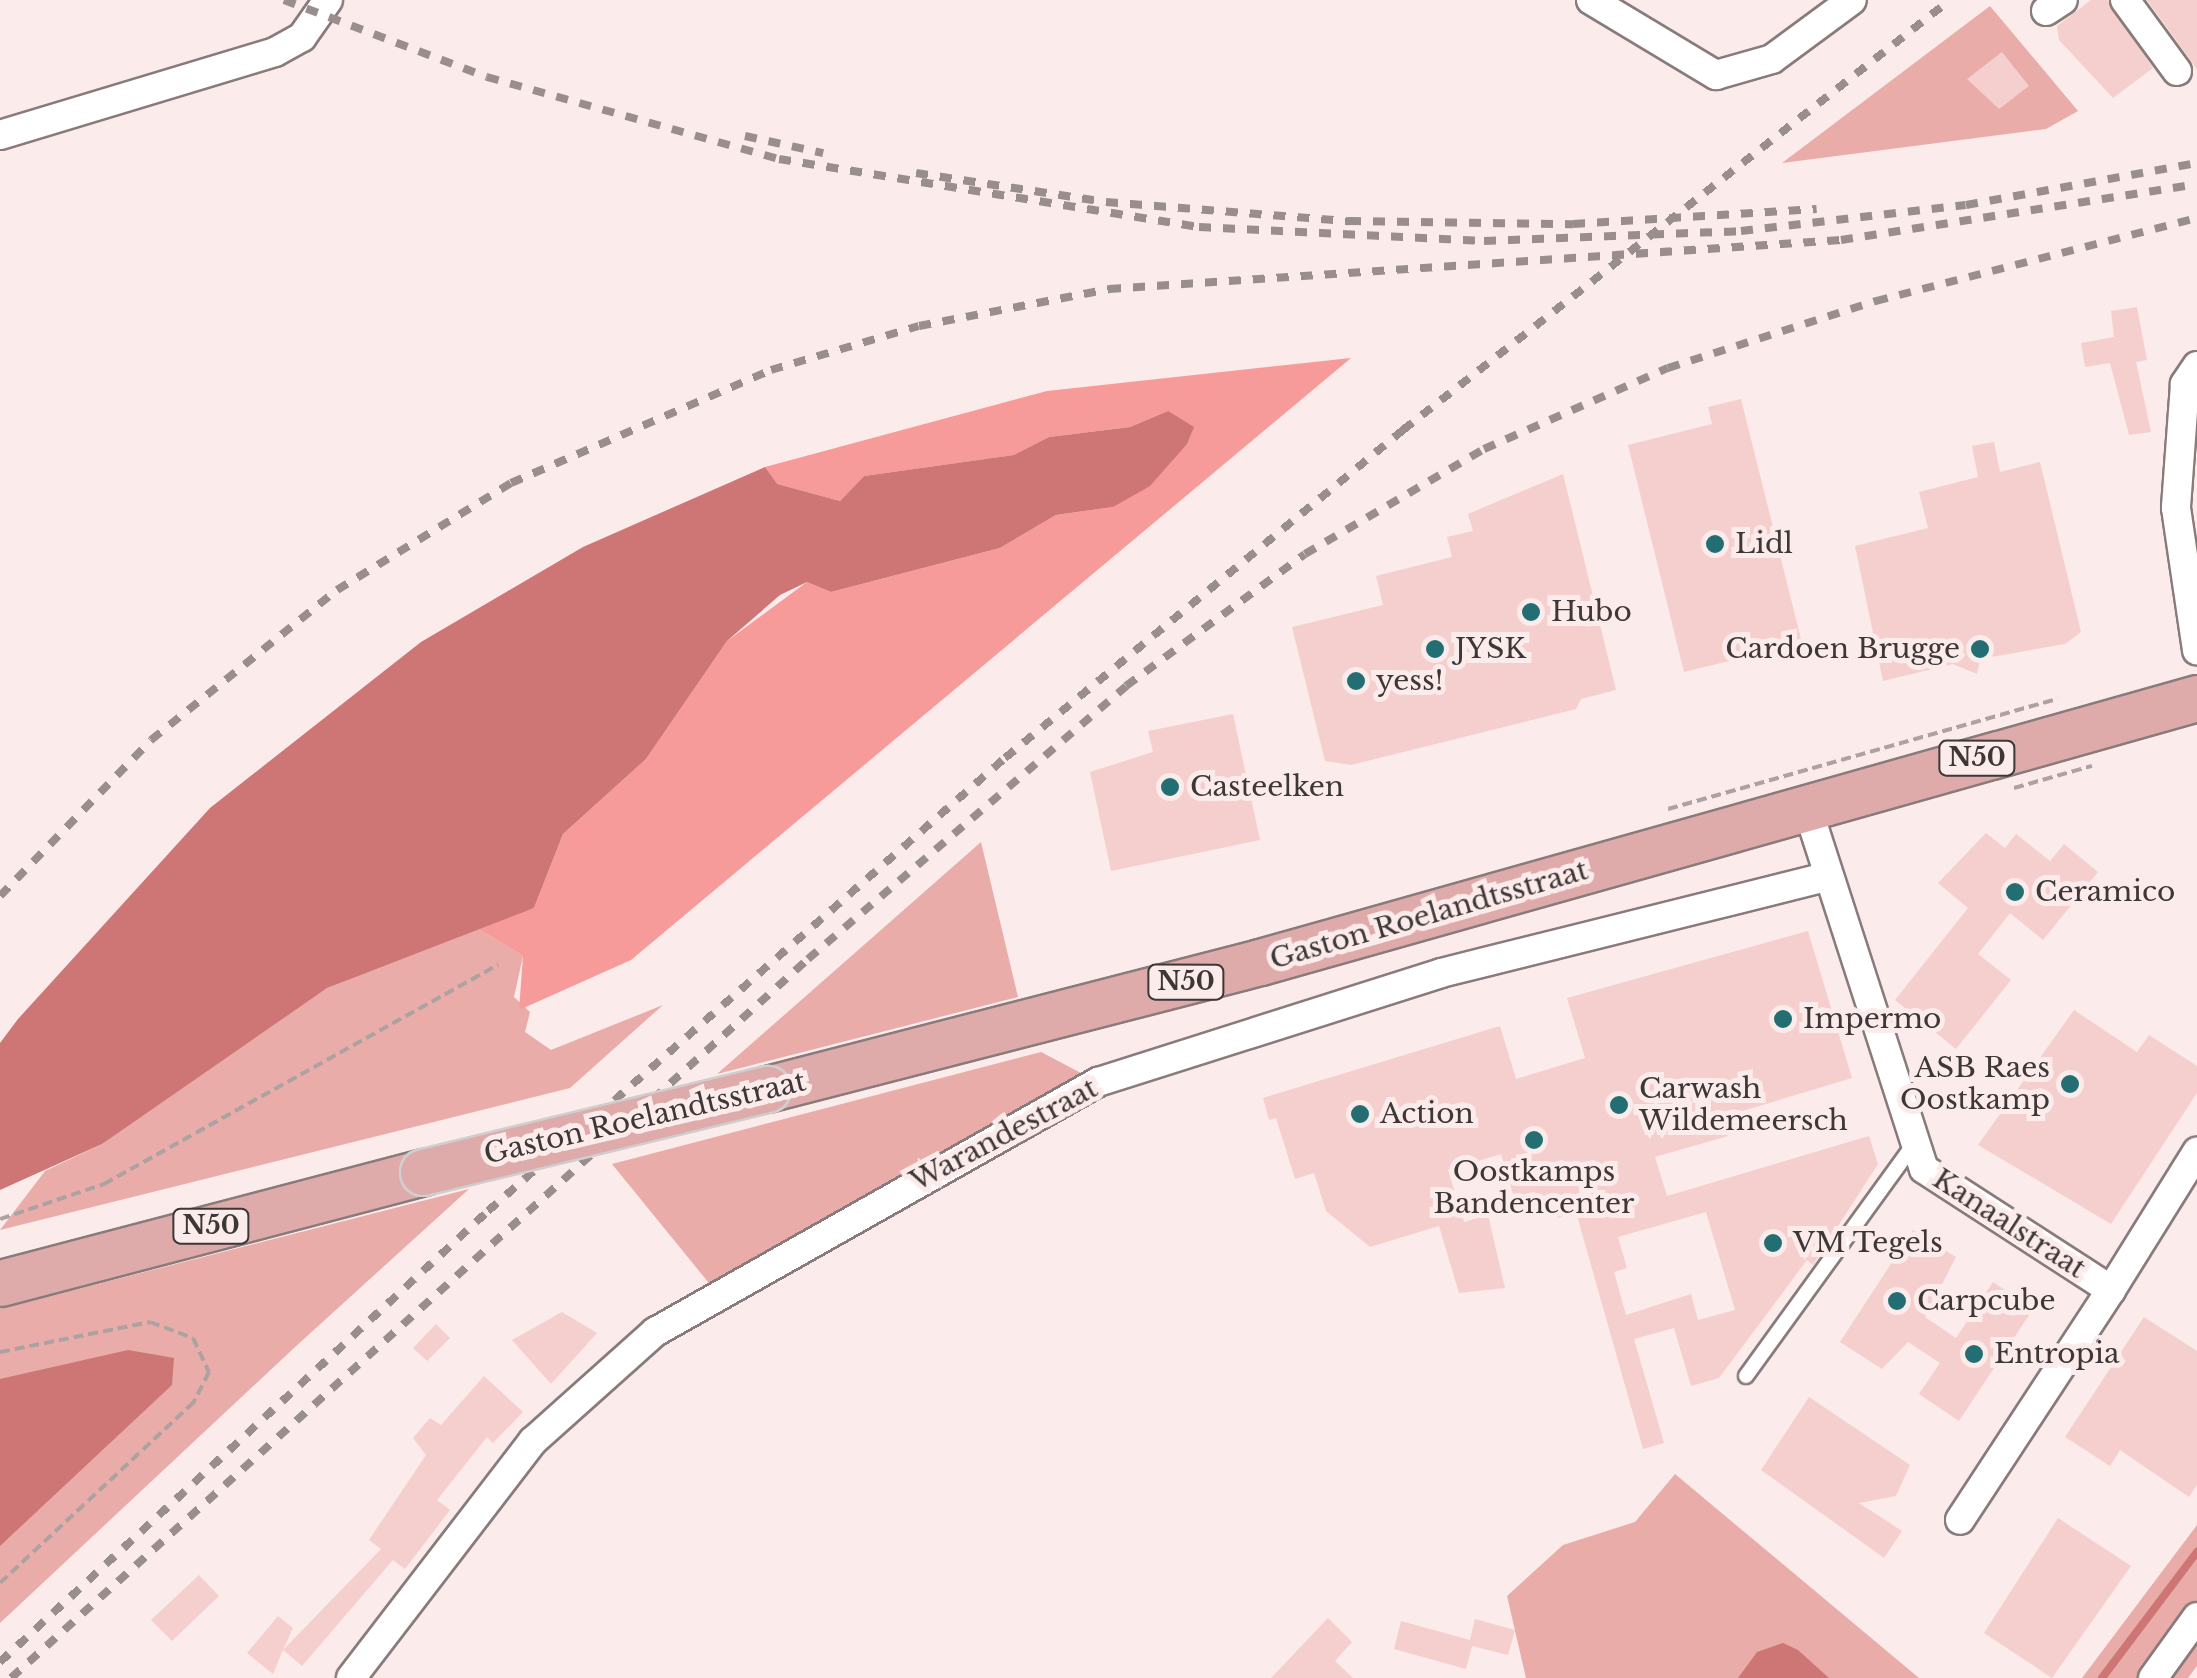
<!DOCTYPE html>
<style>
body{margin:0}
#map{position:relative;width:2197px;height:1678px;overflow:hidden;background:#fbebea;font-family:"Libre Baskerville",serif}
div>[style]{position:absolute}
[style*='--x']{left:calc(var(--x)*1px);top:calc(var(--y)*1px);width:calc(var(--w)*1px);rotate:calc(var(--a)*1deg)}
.green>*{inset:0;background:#e9aca9}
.forest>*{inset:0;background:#f69b99}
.water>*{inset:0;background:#cd7675}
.stream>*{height:8px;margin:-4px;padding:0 4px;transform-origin:4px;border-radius:4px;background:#cd7675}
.building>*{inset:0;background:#f5cfcd}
.path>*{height:4px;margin-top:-2px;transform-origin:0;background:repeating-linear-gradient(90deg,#ada2a1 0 10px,transparent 0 15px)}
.roads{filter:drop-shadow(2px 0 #897b7b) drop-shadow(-2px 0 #897b7b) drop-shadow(0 2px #897b7b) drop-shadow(0 -2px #897b7b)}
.service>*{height:14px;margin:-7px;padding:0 7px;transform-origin:7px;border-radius:7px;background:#fff}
.minor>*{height:28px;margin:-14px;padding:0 14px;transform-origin:14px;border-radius:14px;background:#fff}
.primary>*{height:45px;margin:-22.5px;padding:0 22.5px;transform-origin:22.5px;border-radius:22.5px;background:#dfabaa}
.rail>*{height:8px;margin-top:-4px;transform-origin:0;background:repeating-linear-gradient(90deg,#998e8d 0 12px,transparent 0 24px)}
.bridges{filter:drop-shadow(2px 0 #d0cfcf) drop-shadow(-2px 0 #d0cfcf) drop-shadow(0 2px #d0cfcf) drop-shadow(0 -2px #d0cfcf)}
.primary-bridge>*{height:45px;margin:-22.5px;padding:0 22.5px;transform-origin:22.5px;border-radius:22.5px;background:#dfabaa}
.dots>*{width:28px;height:28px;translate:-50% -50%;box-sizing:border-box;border:5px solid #fbebea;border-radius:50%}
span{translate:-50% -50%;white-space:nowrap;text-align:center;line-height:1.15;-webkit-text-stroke:10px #fbebea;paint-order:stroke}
.shield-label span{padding:2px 8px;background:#fbebea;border:2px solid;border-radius:8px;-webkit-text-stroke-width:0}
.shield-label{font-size:25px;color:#3d3736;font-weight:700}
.poi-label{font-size:28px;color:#3d3736}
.left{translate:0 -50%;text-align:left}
.right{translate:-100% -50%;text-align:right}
.street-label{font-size:28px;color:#3d3736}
</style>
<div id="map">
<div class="green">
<i style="clip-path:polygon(1990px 6px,2078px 111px,2046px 129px,1782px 163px)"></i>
<i style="clip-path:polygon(981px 842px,1018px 997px,717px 1074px,815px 988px)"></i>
<i style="clip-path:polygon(475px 927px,523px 956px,514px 997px,530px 1012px,525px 1032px,551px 1050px,663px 1005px,570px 1088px,0 1230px,45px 1171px,102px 1144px,246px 1037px,327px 988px)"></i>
<i style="clip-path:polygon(1041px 1052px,1098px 1082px,717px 1293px,612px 1164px)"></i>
<i style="clip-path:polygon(469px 1189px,294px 1348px,0 1623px,0 1309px)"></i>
<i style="clip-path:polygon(1675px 1474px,1919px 1678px,1526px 1678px,1507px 1596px,1563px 1545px,1635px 1522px)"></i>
<i style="clip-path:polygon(2197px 1525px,2197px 1666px,2188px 1678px,2082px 1678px)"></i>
</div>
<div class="forest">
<i style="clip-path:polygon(1351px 358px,631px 960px,519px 1010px,523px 956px,475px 927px,534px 908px,563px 834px,646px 759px,727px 641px,807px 582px,831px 592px,1000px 548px,1056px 515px,1113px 507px,1168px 411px,1130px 427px,1049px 437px,1015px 455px,864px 476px,840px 501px,776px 484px,765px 467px,1047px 391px)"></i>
</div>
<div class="water">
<i style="clip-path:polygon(1168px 411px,1194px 427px,1187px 444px,1150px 486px,1113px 507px,1056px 515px,1000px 548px,831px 592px,807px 582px,780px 595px,727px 641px,646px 759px,563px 834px,534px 908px,327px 988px,102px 1144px,0 1190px,0 1043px,18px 1019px,210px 808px,421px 642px,583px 547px,765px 467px,777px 484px,840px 501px,864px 476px,1014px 455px,1049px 437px,1130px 427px)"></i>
<i style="clip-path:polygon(128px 1350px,174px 1358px,172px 1385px,0 1546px,0 1379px)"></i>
<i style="clip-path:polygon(1783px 1643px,1798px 1650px,1829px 1678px,1738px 1678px,1757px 1652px)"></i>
</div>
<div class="stream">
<i style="--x:2102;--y:1678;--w:158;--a:-53"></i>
</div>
<div class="building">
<i style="clip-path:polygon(2091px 0,2108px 0,2153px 68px,2113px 98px,2059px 40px,2057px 26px)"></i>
<i style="clip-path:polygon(2147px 0,2197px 0,2197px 70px,2191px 61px)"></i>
<i style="clip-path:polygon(2002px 52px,2029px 86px,1999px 109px,1967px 79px)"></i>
<i style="clip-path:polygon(2137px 307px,2147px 360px,2136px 362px,2151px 432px,2129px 435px,2110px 363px,2085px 367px,2081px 343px,2114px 337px,2111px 311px)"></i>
<i style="clip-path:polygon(1741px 399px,1802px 643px,1684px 672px,1628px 445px,1712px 424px,1708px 407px)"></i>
<i style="clip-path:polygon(1994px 442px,2000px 472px,2040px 462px,2081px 632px,2065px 644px,1980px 659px,1977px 674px,1953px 664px,1883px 681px,1855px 546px,1928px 528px,1919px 492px,1978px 477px,1972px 446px)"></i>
<i style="clip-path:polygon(1563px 474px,1616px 690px,1581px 699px,1576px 709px,1351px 765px,1325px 761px,1292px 627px,1383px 605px,1376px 576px,1452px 557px,1447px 537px,1473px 531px,1468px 514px)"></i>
<i style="clip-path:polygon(1233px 714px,1260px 840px,1111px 871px,1090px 772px,1153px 752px,1148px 731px)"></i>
<i style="clip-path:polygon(1986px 833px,2005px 848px,2016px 834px,2050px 861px,2064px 844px,2098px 872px,2043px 940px,2010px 913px,1978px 954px,2011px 980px,1956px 1049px,1895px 1000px,1968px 908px,1938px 883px)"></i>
<i style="clip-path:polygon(evenodd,1808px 931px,1852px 1078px,1723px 1117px,1728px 1136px,1655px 1157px,1667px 1196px,1869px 1136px,1878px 1164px,1813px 1265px,1807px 1260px,1719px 1378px,1691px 1386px,1674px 1328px,1634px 1339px,1664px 1443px,1643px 1449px,1576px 1212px,1557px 1218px,1552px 1200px,1518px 1211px,1501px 1154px,1448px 1170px,1464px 1222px,1488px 1215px,1505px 1288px,1459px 1293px,1439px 1226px,1370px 1247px,1326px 1211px,1314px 1173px,1295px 1179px,1276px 1118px,1269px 1120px,1263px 1098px,1500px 1026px,1516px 1079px,1585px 1058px,1567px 998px,1808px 931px,1706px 1212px,1735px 1310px,1698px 1320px,1691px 1294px,1626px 1315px,1614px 1272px,1627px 1268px,1618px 1237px,1706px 1212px)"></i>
<i style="clip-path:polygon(2074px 1010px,2137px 1052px,2149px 1035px,2197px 1066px,2197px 1093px,2111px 1224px,1978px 1145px)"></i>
<i style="clip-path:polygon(1913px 1230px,1956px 1257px,1925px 1317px,1956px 1338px,1993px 1282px,2033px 1309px,1959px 1421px,1919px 1394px,1940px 1363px,1908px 1342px,1882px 1369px,1840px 1342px)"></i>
<i style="clip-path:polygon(562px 1312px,597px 1333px,551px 1384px,512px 1340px)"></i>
<i style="clip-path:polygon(2144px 1317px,2197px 1351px,2197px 1485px,2189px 1497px,2120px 1450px,2110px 1466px,2065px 1437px)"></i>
<i style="clip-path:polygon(436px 1324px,450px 1338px,427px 1361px,413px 1348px)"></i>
<i style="clip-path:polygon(484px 1376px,523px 1412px,493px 1443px,487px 1437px,437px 1500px,450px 1510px,405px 1569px,393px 1560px,302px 1666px,283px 1650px,273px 1674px,247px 1653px,278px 1616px,293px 1628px,283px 1650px,381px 1549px,369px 1540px,426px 1455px,413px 1438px,430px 1418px,441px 1425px)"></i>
<i style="clip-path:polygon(1809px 1397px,1910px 1465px,1896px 1496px,1859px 1503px,1902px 1531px,1884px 1558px,1761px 1470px)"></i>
<i style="clip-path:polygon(2058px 1518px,2131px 1566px,2052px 1678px,1984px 1633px)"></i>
<i style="clip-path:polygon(199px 1575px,219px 1596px,172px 1641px,151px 1620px)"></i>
<i style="clip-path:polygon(1328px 1618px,1352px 1642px,1335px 1661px,1353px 1678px,1271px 1678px)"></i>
<i style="clip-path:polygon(1475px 1619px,1515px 1630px,1508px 1655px,1472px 1646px,1466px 1669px,1394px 1649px,1401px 1621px,1470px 1640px)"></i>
</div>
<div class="path">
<i style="--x:2014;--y:788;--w:81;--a:-15.8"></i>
<i style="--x:1668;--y:809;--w:405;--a:-15.8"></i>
<i style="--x:0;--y:1219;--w:110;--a:-18.6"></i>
<i style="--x:104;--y:1184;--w:451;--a:-29.1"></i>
<i style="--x:0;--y:1352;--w:153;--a:-11.3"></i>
<i style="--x:150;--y:1322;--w:46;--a:20.4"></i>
<i style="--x:193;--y:1338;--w:38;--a:65"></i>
<i style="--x:209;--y:1372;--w:34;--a:117"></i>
<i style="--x:194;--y:1402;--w:265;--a:137"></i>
</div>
<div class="roads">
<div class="service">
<i style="--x:1746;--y:1376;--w:283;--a:-54.1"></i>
</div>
<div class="minor">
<i style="--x:1591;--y:0;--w:146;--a:31"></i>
<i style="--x:1716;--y:75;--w:58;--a:-15.9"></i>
<i style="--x:1772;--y:59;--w:99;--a:-36.4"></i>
<i style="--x:2125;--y:0;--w:88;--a:53.8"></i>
<i style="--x:2046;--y:11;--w:20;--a:-33"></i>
<i style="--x:0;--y:135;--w:287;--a:-16.8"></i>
<i style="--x:275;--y:52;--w:31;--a:-29"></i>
<i style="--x:302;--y:37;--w:45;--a:-54.9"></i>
<i style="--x:2197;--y:366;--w:22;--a:124"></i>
<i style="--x:2185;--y:384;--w:124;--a:94.2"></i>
<i style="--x:2176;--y:508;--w:144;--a:81.6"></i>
<i style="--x:1807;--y:807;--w:380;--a:72.1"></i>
<i style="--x:1924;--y:1169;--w:223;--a:32.9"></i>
<i style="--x:2111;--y:1290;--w:275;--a:123.3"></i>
<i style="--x:2111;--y:1290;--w:163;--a:-58.1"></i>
<i style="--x:351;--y:1678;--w:299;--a:-52.5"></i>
<i style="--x:533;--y:1441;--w:164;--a:-41.8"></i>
<i style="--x:655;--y:1332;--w:509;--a:-29.44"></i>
<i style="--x:1098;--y:1082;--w:360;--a:-17.6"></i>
<i style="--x:1441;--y:973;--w:397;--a:-14"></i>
<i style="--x:2153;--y:1678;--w:75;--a:-54.2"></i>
</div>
<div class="primary">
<i style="--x:767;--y:1089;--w:509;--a:-14.45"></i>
<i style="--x:1260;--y:962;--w:973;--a:-15.74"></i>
<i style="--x:0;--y:1283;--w:437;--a:-14.7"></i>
</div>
</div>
<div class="rail">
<i style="--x:284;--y:0;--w:217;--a:20.8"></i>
<i style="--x:487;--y:77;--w:303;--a:15.7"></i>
<i style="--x:779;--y:159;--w:425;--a:9.2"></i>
<i style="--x:1199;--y:227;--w:285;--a:2.8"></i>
<i style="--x:1484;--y:241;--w:257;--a:-2.2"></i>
<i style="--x:1741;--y:231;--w:226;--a:-6.6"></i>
<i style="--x:1966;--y:205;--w:235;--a:-10.3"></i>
<i style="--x:745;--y:136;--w:80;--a:12.3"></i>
<i style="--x:916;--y:173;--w:192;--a:8.7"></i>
<i style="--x:1106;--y:202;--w:244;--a:4.5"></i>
<i style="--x:1349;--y:221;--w:224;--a:0.8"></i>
<i style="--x:1573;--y:224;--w:244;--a:-3.5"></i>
<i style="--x:0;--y:896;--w:217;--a:-45.9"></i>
<i style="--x:151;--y:740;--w:239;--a:-38.9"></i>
<i style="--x:337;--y:590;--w:204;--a:-31.6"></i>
<i style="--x:511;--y:483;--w:283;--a:-23.5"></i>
<i style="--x:771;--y:370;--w:154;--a:-16.6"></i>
<i style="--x:919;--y:326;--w:194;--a:-11"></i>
<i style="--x:1109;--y:289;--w:734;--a:-3.83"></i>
<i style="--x:1841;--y:240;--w:360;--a:-8.9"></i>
<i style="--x:0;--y:1662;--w:664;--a:-42.74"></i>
<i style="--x:488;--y:1211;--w:687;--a:-41.23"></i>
<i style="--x:1005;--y:758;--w:516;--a:-39.49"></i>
<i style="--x:1403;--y:430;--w:696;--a:-38.17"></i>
<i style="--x:11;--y:1678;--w:1073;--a:-42.05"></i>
<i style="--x:808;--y:959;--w:419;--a:-40.6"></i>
<i style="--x:1126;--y:686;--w:222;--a:-36.4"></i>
<i style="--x:1305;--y:554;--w:208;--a:-30.4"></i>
<i style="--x:1484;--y:449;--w:201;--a:-23.8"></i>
<i style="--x:1668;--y:368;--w:219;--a:-17.9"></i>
<i style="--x:1876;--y:301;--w:332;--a:-14.5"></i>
</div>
<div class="bridges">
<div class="primary-bridge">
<i style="--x:423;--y:1172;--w:354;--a:-13.6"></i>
</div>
</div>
<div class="dots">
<i style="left:1715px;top:544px;background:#226e73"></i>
<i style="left:1531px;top:612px;background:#226e73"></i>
<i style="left:1435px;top:649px;background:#226e73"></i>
<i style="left:1980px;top:649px;background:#226e73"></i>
<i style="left:1356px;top:681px;background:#226e73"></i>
<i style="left:1170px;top:787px;background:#226e73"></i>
<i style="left:2015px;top:892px;background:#226e73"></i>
<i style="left:1783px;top:1019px;background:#226e73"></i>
<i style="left:2070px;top:1084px;background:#226e73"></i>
<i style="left:1619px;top:1105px;background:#226e73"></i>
<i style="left:1360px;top:1114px;background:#226e73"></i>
<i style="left:1534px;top:1140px;background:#226e73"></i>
<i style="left:1773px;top:1243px;background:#226e73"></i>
<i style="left:1897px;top:1301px;background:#226e73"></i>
<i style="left:1974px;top:1354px;background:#226e73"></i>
</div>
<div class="shield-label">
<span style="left:1977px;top:758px">N50</span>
<span style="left:1186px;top:982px">N50</span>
<span style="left:211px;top:1226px">N50</span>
</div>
<div class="poi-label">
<span class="left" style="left:1735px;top:544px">Lidl</span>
<span class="left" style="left:1551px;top:612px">Hubo</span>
<span class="left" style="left:1455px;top:649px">JYSK</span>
<span class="right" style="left:1960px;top:649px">Cardoen Brugge</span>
<span class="left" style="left:1376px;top:681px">yess!</span>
<span class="left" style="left:1190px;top:787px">Casteelken</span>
<span class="left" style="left:2035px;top:892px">Ceramico</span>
<span class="left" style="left:1803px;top:1019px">Impermo</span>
<span class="right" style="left:2050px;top:1084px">ASB Raes<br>Oostkamp</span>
<span class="left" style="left:1639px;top:1105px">Carwash<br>Wildemeersch</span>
<span class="left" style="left:1380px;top:1114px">Action</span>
<span style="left:1534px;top:1188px">Oostkamps<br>Bandencenter</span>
<span class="left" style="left:1793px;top:1243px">VM Tegels</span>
<span class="left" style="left:1917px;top:1301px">Carpcube</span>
<span class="left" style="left:1994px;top:1354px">Entropia</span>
</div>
<div class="street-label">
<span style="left:1429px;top:915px;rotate:-16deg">Gaston Roelandtsstraat</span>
<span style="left:645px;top:1118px;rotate:-13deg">Gaston Roelandtsstraat</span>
<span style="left:1004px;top:1135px;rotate:-28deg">Warandestraat</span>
<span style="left:2009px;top:1224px;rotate:33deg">Kanaalstraat</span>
</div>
</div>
